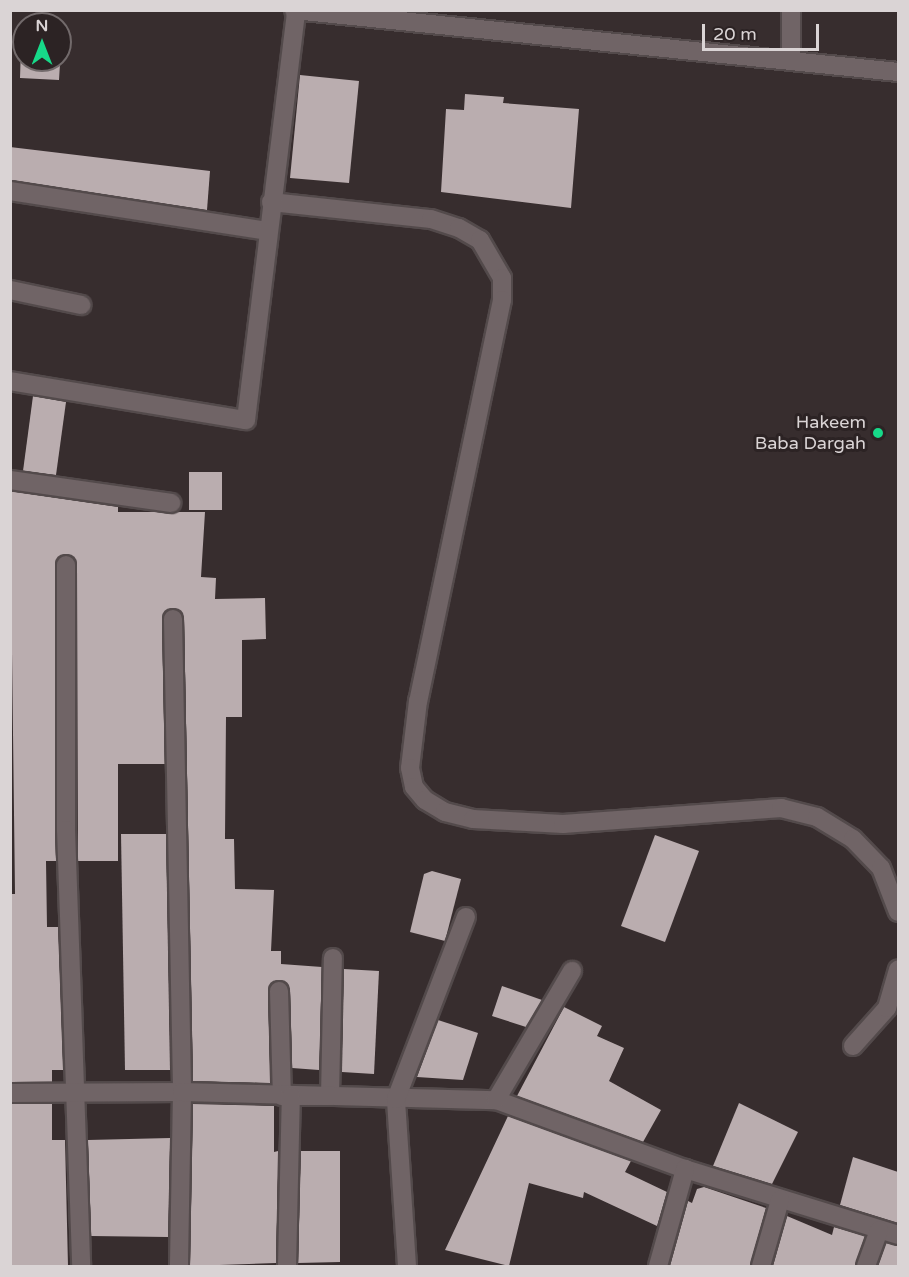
<!DOCTYPE html>
<style>
body{margin:0}
#map{position:relative;width:909px;height:1277px;overflow:hidden;background:#372d2e;font-family:"Varela Round",sans-serif}
div>[style]{position:absolute}
[style*='--x']{left:calc(var(--x)*1px);top:calc(var(--y)*1px);width:calc(var(--w)*1px);rotate:calc(var(--a)*1deg)}
.building>*{inset:0;background:#baadaf}
.roads{filter:drop-shadow(2px 0 #534a4b) drop-shadow(-2px 0 #534a4b) drop-shadow(0 2px #534a4b) drop-shadow(0 -2px #534a4b)}
.minor>*{height:18px;margin:-9px;padding:0 9px;transform-origin:9px;border-radius:9px;background:#706466}
.tertiary>*{height:18px;margin:-9px;padding:0 9px;transform-origin:9px;border-radius:9px;background:#706466}
.dots>*{width:16px;height:16px;translate:-50% -50%;box-sizing:border-box;border:3px solid #2c2324;border-radius:50%}
span{translate:-50% -50%;white-space:nowrap;text-align:center;line-height:1.15;-webkit-text-stroke:6px #2c2324;paint-order:stroke}
.poi-label{font-size:18px;color:#dad4d5}
.right{translate:-100% -50%;text-align:right}
.frame{position:absolute;inset:0;border:12px solid #dad4d5;pointer-events:none}
.north{position:absolute;left:12px;top:12px;width:60px;height:60px;box-sizing:border-box;background:#2c2324;border:2px solid #726a6b;border-radius:50%;rotate:0deg;font-size:16px;font-weight:700;line-height:24px;text-align:center;color:#dad4d5}
.north::after{content:'';display:block;margin:auto;width:21px;height:27px;background:#17d989;clip-path:polygon(50% 0,100% 100%,50% 72%,0 100%)}
.scale{position:absolute;left:702px;top:24px;width:117px;height:27px;box-sizing:border-box;border:3px solid #dad4d5;border-top:0;padding-left:8px;font-size:18px;line-height:21px;white-space:nowrap;color:#dad4d5;-webkit-text-stroke:4px #2c2324;paint-order:stroke}
</style>
<div id="map">
<div class="building">
<i style="clip-path:polygon(21px 46px,24px 60px,60px 60px,61px 48px,59px 80px,20px 78px)"></i>
<i style="clip-path:polygon(300px 75px,359px 81px,349px 183px,290px 178px)"></i>
<i style="clip-path:polygon(465px 94px,504px 97px,503px 103px,579px 109px,571px 208px,441px 192px,446px 109px,464px 110px)"></i>
<i style="clip-path:polygon(10px 147px,210px 171px,207px 210px,10px 180px)"></i>
<i style="clip-path:polygon(33px 396px,66px 402px,56px 475px,23px 471px)"></i>
<i style="clip-path:polygon(189px 472px,222px 472px,222px 510px,189px 510px)"></i>
<i style="clip-path:polygon(10px 491px,118px 507px,118px 512px,205px 512px,201px 577px,216px 578px,215px 599px,265px 598px,266px 639px,242px 640px,242px 717px,226px 717px,225px 839px,234px 839px,235px 889px,274px 890px,271px 951px,281px 951px,281px 964px,322px 967px,319px 1070px,292px 1068px,290px 991px,278px 980px,268px 991px,270px 1083px,193px 1081px,184px 619px,178px 609px,167px 610px,162px 619px,165px 764px,118px 764px,118px 861px,78px 861px,77px 565px,65px 554px,55px 565px,56px 861px,46px 861px,47px 927px,58px 927px,63px 1070px,52px 1070px,52px 1082px,10px 1082px,10px 894px,15px 894px)"></i>
<i style="clip-path:polygon(121px 834px,166px 834px,170px 1070px,125px 1070px)"></i>
<i style="clip-path:polygon(655px 835px,699px 851px,665px 942px,621px 926px)"></i>
<i style="clip-path:polygon(432px 871px,461px 879px,445px 941px,410px 932px,424px 874px)"></i>
<i style="clip-path:polygon(344px 969px,379px 971px,374px 1074px,342px 1072px)"></i>
<i style="clip-path:polygon(502px 986px,542px 1000px,526px 1027px,492px 1016px)"></i>
<i style="clip-path:polygon(564px 1007px,602px 1026px,597px 1036px,624px 1048px,609px 1081px,661px 1110px,643px 1142px,517px 1096px)"></i>
<i style="clip-path:polygon(438px 1020px,478px 1033px,463px 1080px,417px 1077px)"></i>
<i style="clip-path:polygon(739px 1103px,798px 1132px,772px 1184px,713px 1166px)"></i>
<i style="clip-path:polygon(10px 1104px,52px 1104px,52px 1140px,65px 1140px,68px 1266px,10px 1266px)"></i>
<i style="clip-path:polygon(193px 1104px,274px 1106px,274px 1152px,278px 1151px,276px 1263px,190px 1266px)"></i>
<i style="clip-path:polygon(508px 1116px,631px 1161px,625px 1172px,667px 1192px,657px 1226px,584px 1192px,583px 1198px,529px 1183px,509px 1266px,445px 1250px)"></i>
<i style="clip-path:polygon(170px 1138px,168px 1237px,91px 1236px,88px 1140px)"></i>
<i style="clip-path:polygon(301px 1151px,340px 1151px,340px 1262px,298px 1263px)"></i>
<i style="clip-path:polygon(853px 1157px,898px 1172px,898px 1223px,840px 1205px)"></i>
<i style="clip-path:polygon(704px 1187px,766px 1208px,750px 1266px,670px 1266px,688px 1201px,692px 1203px,697px 1189px)"></i>
<i style="clip-path:polygon(787px 1216px,832px 1235px,834px 1227px,865px 1236px,855px 1266px,773px 1266px)"></i>
<i style="clip-path:polygon(886px 1243px,898px 1246px,898px 1266px,878px 1266px)"></i>
</div>
<div class="roads">
<div class="minor">
<i style="--x:791;--y:10;--w:50;--a:90"></i>
<i style="--x:10;--y:191;--w:260;--a:8.8"></i>
<i style="--x:271;--y:202;--w:161;--a:6.1"></i>
<i style="--x:431;--y:219;--w:29;--a:18"></i>
<i style="--x:459;--y:228;--w:24;--a:30"></i>
<i style="--x:480;--y:240;--w:44;--a:59.9"></i>
<i style="--x:502;--y:278;--w:22;--a:90"></i>
<i style="--x:502;--y:300;--w:410;--a:101.8"></i>
<i style="--x:418;--y:701;--w:67;--a:96.8"></i>
<i style="--x:410;--y:768;--w:19;--a:78"></i>
<i style="--x:414;--y:787;--w:17;--a:50"></i>
<i style="--x:425;--y:800;--w:23;--a:31"></i>
<i style="--x:445;--y:812;--w:29;--a:14"></i>
<i style="--x:473;--y:819;--w:90;--a:3.2"></i>
<i style="--x:563;--y:824;--w:219;--a:-4.2"></i>
<i style="--x:781;--y:808;--w:37;--a:14"></i>
<i style="--x:817;--y:817;--w:42;--a:31.4"></i>
<i style="--x:853;--y:839;--w:40;--a:46"></i>
<i style="--x:881;--y:868;--w:47;--a:68.9"></i>
<i style="--x:10;--y:290;--w:73;--a:11.9"></i>
<i style="--x:10;--y:381;--w:239;--a:9.4"></i>
<i style="--x:246;--y:420;--w:412;--a:-83"></i>
<i style="--x:10;--y:480;--w:163;--a:8.1"></i>
<i style="--x:66;--y:565;--w:265;--a:90"></i>
<i style="--x:66;--y:830;--w:436;--a:88"></i>
<i style="--x:173;--y:619;--w:473;--a:88.9"></i>
<i style="--x:182;--y:1092;--w:174;--a:91"></i>
<i style="--x:279;--y:991;--w:105;--a:88.4"></i>
<i style="--x:282;--y:1096;--w:48;--a:0"></i>
<i style="--x:330;--y:1096;--w:138;--a:-88.8"></i>
<i style="--x:853;--y:1046;--w:51;--a:-48.2"></i>
<i style="--x:887;--y:1008;--w:40;--a:-74"></i>
<i style="--x:10;--y:1093;--w:172;--a:-0.3"></i>
<i style="--x:182;--y:1092;--w:314;--a:1.5"></i>
<i style="--x:496;--y:1100;--w:201;--a:20.1"></i>
<i style="--x:685;--y:1169;--w:223;--a:17.2"></i>
<i style="--x:496;--y:1100;--w:150;--a:-59.5"></i>
<i style="--x:287;--y:1266;--w:170;--a:-88.7"></i>
<i style="--x:407;--y:1266;--w:167;--a:-93.8"></i>
<i style="--x:396;--y:1099;--w:195;--a:-69"></i>
<i style="--x:658;--y:1266;--w:101;--a:-74.4"></i>
<i style="--x:761;--y:1266;--w:69;--a:-73.9"></i>
<i style="--x:866;--y:1266;--w:38;--a:-70"></i>
</div>
<div class="tertiary">
<i style="--x:294;--y:10;--w:607;--a:5.86"></i>
</div>
</div>
<div class="dots">
<i style="left:878px;top:433px;background:#17d989"></i>
</div>
<div class="poi-label">
<span class="right" style="left:866px;top:433px">Hakeem<br>Baba Dargah</span>
</div>
<div class="frame"></div>
<div class="north">N</div>
<div class="scale">20 m</div>
</div>
